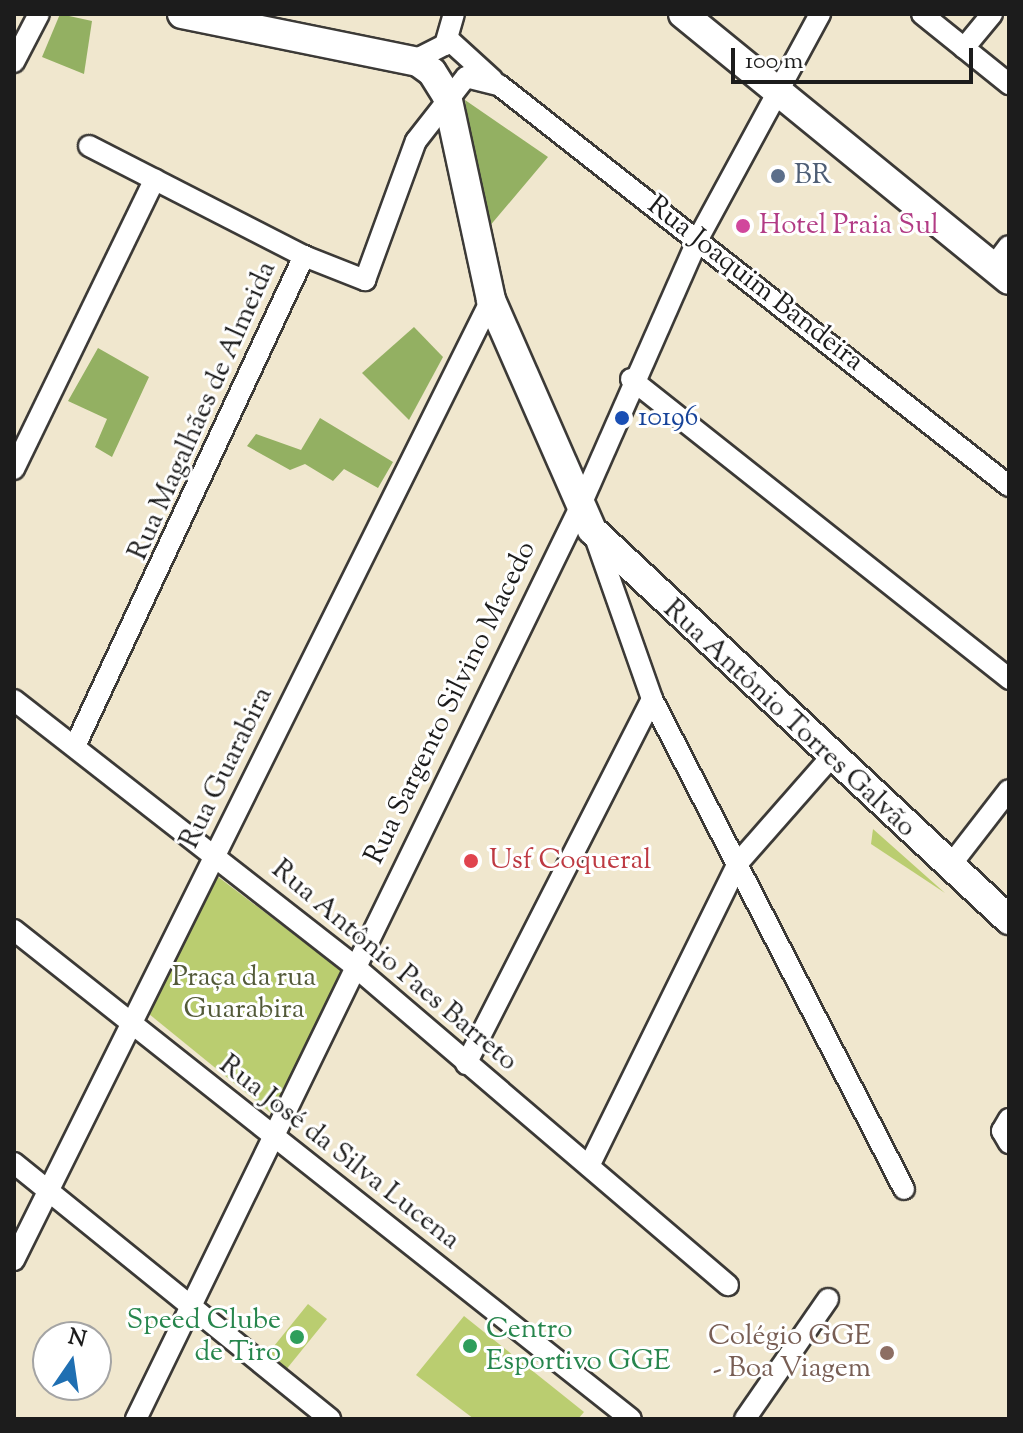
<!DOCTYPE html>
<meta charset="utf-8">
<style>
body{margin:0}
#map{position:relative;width:1023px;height:1433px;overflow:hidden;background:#f0e7ce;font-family:"Sorts Mill Goudy",serif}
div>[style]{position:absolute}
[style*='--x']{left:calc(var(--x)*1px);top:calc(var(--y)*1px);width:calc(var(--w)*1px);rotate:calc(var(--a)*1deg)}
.green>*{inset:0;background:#bacd70}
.forest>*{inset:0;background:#93b062}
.roads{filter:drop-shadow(2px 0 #3c3a37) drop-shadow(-2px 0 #3c3a37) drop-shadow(0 2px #3c3a37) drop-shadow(0 -2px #3c3a37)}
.minor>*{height:20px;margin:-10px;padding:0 10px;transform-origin:10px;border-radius:10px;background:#fff}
.secondary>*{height:28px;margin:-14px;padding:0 14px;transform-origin:14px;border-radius:14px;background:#fff}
.dots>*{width:22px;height:22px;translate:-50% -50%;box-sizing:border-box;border:4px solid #fff;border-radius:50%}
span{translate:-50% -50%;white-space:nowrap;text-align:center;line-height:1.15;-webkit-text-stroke:6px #fff;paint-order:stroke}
.service-label{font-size:28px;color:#4e5e75}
.left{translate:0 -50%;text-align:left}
.hotel-label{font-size:28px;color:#b23c85}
.street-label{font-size:28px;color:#1c1c1c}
.transit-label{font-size:28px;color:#164399}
.health-label{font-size:28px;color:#be3a42}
.park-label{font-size:28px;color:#535a39}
.leisure-label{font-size:28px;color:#27864d}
.right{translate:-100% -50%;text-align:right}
.education-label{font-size:28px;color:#785e54}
.frame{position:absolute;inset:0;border:16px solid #1c1c1c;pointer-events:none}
.north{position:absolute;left:32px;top:1321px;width:80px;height:80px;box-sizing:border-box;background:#fff;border:2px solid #a4a4a4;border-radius:50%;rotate:13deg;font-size:22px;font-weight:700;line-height:32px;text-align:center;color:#1c1c1c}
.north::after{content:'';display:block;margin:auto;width:28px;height:36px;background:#1f6fb2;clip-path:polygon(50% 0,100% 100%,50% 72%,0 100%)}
.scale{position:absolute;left:731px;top:48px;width:242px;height:36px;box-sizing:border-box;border:4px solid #1c1c1c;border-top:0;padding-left:10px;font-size:24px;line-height:28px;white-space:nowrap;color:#1c1c1c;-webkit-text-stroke:6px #fff;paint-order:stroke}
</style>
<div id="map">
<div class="green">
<i style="clip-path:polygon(873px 829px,945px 893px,871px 844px)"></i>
<i style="clip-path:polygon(217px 876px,342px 971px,272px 1114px,149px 1014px)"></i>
<i style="clip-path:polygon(308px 1304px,327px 1319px,285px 1371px,266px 1356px)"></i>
<i style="clip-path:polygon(464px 1316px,584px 1412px,578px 1419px,474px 1419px,416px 1375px)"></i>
</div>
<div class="forest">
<i style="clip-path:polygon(60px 14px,92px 21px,84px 74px,42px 57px)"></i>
<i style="clip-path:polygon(465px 100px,548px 157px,483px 234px,472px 150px)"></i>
<i style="clip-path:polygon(414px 327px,443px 357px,409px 420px,362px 373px)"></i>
<i style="clip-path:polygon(98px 348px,149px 377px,112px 457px,95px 447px,107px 419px,68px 401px)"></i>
<i style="clip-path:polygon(320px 418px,393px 462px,378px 488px,344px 469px,333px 481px,305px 464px,290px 470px,247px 446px,256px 434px,301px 450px)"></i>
</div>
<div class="roads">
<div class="minor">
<i style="--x:922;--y:14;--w:112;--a:38.8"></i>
<i style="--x:449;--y:40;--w:59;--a:42.3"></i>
<i style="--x:964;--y:48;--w:44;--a:-50.5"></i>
<i style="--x:413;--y:61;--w:36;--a:-27"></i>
<i style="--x:445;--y:45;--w:32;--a:-74"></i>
<i style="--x:14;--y:62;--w:54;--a:-62.5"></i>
<i style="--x:89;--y:146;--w:242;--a:27.1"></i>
<i style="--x:993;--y:267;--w:26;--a:-53"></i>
<i style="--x:631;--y:379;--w:483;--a:38.4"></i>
<i style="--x:14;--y:469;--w:322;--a:-64.1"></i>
<i style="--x:594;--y:534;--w:175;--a:70.6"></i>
<i style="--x:652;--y:699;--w:551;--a:62.78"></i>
<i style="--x:14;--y:700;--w:430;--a:38"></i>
<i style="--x:353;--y:965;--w:493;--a:40.5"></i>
<i style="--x:75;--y:746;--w:541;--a:-64.95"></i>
<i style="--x:304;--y:256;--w:66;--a:21.5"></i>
<i style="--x:365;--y:280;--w:148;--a:-69.9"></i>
<i style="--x:416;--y:141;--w:81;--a:-52"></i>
<i style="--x:466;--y:77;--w:34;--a:14"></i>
<i style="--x:499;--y:85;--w:649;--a:38.18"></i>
<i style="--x:950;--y:866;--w:96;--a:-52.2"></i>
<i style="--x:14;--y:930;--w:787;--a:38.4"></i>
<i style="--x:466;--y:1064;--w:410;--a:-63"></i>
<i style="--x:1009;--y:1119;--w:14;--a:120"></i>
<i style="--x:1002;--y:1131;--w:14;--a:60"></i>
<i style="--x:14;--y:1163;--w:407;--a:39"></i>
<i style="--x:589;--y:1166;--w:338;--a:-63.8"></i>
<i style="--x:738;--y:863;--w:141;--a:-48.7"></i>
<i style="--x:14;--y:1260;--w:1072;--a:-63.58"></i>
<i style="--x:136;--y:1419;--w:1012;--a:-64.04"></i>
<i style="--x:579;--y:509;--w:297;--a:-66.2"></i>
<i style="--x:699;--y:237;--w:254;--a:-61.5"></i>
<i style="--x:745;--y:1419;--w:146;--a:-55.3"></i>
</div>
<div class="secondary">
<i style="--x:182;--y:14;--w:241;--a:11.5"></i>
<i style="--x:418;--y:62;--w:17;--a:36"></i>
<i style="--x:432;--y:72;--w:28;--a:58"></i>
<i style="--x:447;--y:96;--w:209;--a:77.8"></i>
<i style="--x:491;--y:300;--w:251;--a:66.3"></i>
<i style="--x:592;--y:530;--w:571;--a:43.08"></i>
<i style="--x:683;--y:14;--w:421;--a:39.2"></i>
</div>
</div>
<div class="dots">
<i style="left:778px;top:176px;background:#5c6f8a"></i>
<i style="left:743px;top:226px;background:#d1479c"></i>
<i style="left:622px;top:418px;background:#1a4fb4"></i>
<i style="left:471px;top:861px;background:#e0444e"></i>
<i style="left:297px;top:1337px;background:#2e9e5b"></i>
<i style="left:470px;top:1346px;background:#2e9e5b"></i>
<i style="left:887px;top:1353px;background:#8d6e63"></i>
</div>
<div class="service-label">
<span class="left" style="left:794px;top:176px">BR</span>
</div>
<div class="hotel-label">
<span class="left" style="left:759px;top:226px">Hotel Praia Sul</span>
</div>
<div class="street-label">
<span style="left:755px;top:284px;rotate:38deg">Rua Joaquim Bandeira</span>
<span style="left:203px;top:411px;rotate:-66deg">Rua Magalhães de Almeida</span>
<span style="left:451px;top:703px;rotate:-64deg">Rua Sargento Silvino Macedo</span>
<span style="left:789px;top:719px;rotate:43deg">Rua Antônio Torres Galvão</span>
<span style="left:227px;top:768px;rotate:-64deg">Rua Guarabira</span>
<span style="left:394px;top:966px;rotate:40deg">Rua Antônio Paes Barreto</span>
<span style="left:339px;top:1153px;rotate:38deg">Rua José da Silva Lucena</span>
</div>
<div class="transit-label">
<span class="left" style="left:638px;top:418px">10196</span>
</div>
<div class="health-label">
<span class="left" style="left:489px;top:861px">Usf Coqueral</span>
</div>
<div class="park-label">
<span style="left:244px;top:994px">Praça da rua<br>Guarabira</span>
</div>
<div class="leisure-label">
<span class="right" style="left:281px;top:1337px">Speed Clube<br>de Tiro</span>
<span class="left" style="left:486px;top:1346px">Centro<br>Esportivo GGE</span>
</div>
<div class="education-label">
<span class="right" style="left:871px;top:1353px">Colégio GGE<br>- Boa Viagem</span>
</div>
<div class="frame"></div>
<div class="north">N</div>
<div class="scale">100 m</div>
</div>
